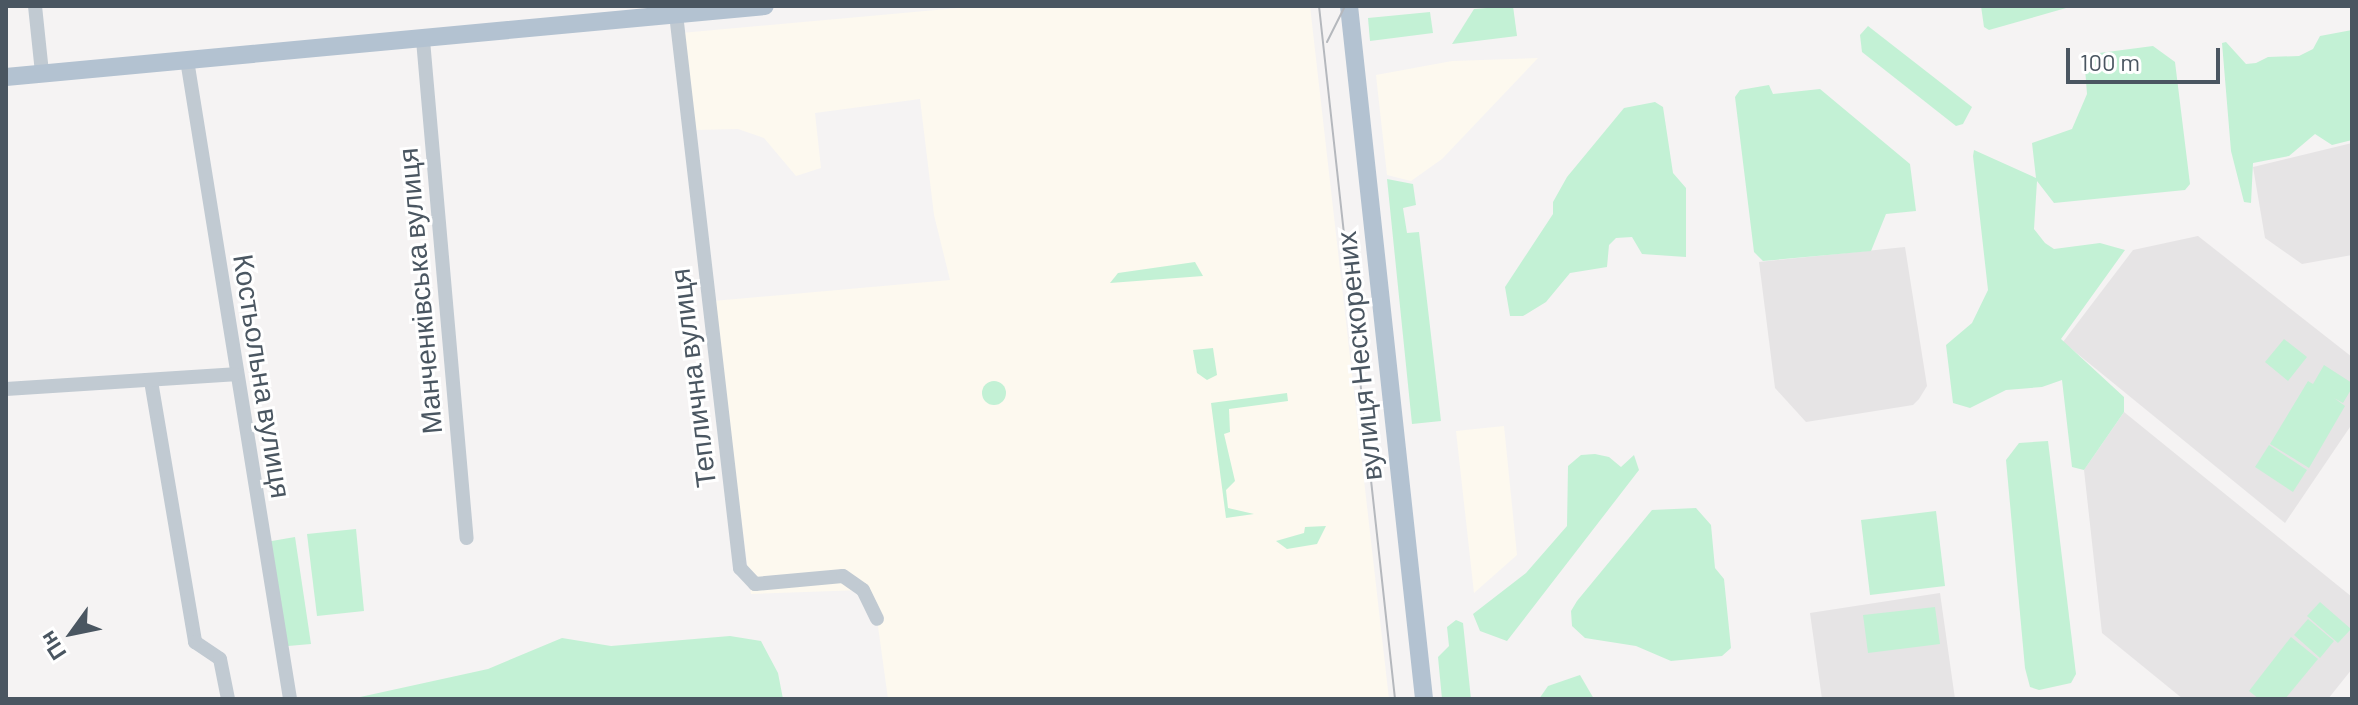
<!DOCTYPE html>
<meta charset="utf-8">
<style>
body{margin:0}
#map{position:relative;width:2358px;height:705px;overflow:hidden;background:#f5f3f3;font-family:Barlow,sans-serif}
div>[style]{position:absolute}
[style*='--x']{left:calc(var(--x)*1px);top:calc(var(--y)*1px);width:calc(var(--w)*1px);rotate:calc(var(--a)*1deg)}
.commercial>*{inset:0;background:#fdf9ef}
.education>*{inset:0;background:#e6e4e5}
.green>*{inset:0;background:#c3f1d5}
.round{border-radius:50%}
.minor>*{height:14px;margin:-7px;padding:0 7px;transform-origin:7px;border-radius:7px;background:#c1cad2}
.major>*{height:18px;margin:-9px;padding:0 9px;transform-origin:9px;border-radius:9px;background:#b3c2d1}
.tram>*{height:2px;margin:-1px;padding:0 1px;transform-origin:1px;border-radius:1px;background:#b5b8bd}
span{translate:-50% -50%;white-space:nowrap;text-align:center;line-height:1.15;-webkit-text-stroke:6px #fff;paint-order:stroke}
.street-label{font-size:28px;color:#4a5661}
.frame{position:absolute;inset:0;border:8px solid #4a5661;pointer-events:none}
.north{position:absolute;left:32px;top:593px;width:80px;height:80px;-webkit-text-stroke:6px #fff;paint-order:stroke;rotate:237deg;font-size:22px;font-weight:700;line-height:32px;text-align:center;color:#4a5661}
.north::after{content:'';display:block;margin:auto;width:28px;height:36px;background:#4a5661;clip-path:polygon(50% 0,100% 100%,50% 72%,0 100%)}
.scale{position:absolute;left:2066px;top:48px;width:154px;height:36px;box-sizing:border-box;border:4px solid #4a5661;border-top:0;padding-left:10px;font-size:24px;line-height:28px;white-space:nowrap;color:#4a5661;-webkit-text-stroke:6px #fff;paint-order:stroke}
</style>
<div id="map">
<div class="commercial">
<i style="clip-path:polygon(980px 6px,1310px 6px,1389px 699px,888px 699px,877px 619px,863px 590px,751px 594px,713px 301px,950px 280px,934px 215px,920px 99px,815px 113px,821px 168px,796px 176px,764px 138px,738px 129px,695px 130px,681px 33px)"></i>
<i style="clip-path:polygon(1538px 58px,1442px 159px,1411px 181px,1387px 175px,1376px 75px,1452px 61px)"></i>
<i style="clip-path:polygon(1504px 426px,1517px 555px,1474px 593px,1456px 431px)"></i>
</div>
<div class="education">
<i style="clip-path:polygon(2352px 143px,2352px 255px,2302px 264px,2265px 238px,2253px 167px)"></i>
<i style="clip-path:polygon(2198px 236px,2352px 357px,2352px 424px,2285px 523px,2063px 342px,2133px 250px)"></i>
<i style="clip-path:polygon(1905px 247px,1927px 386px,1919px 399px,1913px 405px,1806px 422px,1775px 388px,1759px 262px)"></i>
<i style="clip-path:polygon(2124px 412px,2352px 597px,2352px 669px,2328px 699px,2183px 699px,2102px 633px,2084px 470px)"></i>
<i style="clip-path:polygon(1940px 593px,1955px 699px,1822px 699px,1810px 613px)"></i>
</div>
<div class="green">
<i style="clip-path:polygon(1513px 6px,1517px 36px,1452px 44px,1474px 9px)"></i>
<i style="clip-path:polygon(1981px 6px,2073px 6px,1989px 30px,1984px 27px)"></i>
<i style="clip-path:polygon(1430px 12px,1433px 33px,1370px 41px,1368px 18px)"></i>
<i style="clip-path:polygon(1868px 26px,1972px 107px,1963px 124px,1956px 126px,1862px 52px,1860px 35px)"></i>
<i style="clip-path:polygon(2352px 30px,2352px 140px,2332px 145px,2315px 134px,2289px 156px,2253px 163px,2251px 203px,2244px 202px,2231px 151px,2222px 43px,2226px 42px,2246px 64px,2256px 63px,2268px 57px,2299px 56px,2313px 49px,2320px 36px)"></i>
<i style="clip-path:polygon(2153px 46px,2175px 62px,2190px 184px,2185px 190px,2054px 203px,2037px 181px,2034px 229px,2045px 243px,2054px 249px,2100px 243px,2125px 250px,2061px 339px,2124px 397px,2124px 412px,2084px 470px,2072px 467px,2062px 380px,2042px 387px,2006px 390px,1970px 408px,1953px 403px,1946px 345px,1972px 323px,1988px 290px,1973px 156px,1974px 150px,2036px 178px,2032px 143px,2072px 129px,2087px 94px,2084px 55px)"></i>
<i style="clip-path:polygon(1769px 85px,1773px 94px,1820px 89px,1910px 164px,1916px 211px,1886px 214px,1871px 251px,1763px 261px,1754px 252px,1735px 97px,1740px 90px)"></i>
<i style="clip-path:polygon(1655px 102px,1663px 107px,1673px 173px,1686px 188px,1686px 257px,1642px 254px,1632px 237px,1616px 238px,1609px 245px,1607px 267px,1570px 273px,1546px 302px,1523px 316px,1510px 316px,1505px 287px,1553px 214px,1553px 202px,1567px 177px,1624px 108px)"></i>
<i style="clip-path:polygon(1387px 179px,1413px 184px,1416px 205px,1403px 208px,1407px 233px,1419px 232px,1441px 421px,1412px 424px)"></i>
<i style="clip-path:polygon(1195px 262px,1203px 276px,1110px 283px,1118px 273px)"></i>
<i style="clip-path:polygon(2284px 339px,2307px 357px,2288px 381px,2265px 362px)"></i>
<i style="clip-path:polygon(1213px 348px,1217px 375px,1207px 380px,1197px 373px,1193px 350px)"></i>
<i style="clip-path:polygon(2324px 365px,2352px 383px,2352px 388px,2343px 403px,2334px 398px,2345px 406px,2309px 468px,2270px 444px,2308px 381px,2313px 384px)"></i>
<i class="round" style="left:982px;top:381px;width:24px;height:24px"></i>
<i style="clip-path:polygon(1287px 393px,1288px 401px,1229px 409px,1230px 432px,1224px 434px,1235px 481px,1226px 490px,1228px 508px,1254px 514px,1226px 518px,1211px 403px)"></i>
<i style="clip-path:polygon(2048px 441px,2076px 674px,2071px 683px,2039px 690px,2030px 687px,2025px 668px,2006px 460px,2019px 443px)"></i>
<i style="clip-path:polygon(2269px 445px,2307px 470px,2293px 492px,2255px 467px)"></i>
<i style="clip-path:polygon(1595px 454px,1609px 457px,1621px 467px,1634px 455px,1639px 470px,1507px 641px,1480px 631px,1473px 614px,1526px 573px,1567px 526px,1568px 466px,1581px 455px)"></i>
<i style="clip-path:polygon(1696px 508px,1711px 525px,1715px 568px,1724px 579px,1731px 648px,1722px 656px,1671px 661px,1636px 646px,1585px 638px,1572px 626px,1571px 611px,1577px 601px,1652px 510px)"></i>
<i style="clip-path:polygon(1936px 511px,1945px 586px,1870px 595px,1861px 520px)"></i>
<i style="clip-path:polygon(1326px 526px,1317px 544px,1287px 549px,1276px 541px,1304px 533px,1305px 527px)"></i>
<i style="clip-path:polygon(356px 529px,364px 611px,317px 616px,307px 534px)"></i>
<i style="clip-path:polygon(295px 537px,311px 644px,288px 646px,266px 542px)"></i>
<i style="clip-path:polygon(2320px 602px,2351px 629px,2338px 643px,2307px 616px)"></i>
<i style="clip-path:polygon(1935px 607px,1940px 644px,1868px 653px,1863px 615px)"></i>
<i style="clip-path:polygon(2308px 619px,2334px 641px,2320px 658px,2294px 635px)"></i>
<i style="clip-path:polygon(1456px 620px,1463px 623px,1471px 699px,1442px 699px,1438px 657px,1449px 646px,1447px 627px)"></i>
<i style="clip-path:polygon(730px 636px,761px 641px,778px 673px,783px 699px,351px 699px,488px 669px,562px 638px,611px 646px)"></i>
<i style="clip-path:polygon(2291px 637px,2318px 659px,2285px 699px,2259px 699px,2249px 691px)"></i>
<i style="clip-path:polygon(1580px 675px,1594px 699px,1539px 699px,1548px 686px)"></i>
</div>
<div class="minor">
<i style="--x:35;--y:6;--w:67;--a:84"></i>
<i style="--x:676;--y:14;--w:558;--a:83.41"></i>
<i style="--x:740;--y:568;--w:22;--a:47"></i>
<i style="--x:755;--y:584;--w:88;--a:-5.2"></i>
<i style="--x:843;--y:576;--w:24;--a:35"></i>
<i style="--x:863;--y:590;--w:32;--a:64"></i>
<i style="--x:423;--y:40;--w:500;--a:85"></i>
<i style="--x:187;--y:60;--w:647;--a:80.84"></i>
<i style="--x:151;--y:381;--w:265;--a:80.4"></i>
<i style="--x:195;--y:642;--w:30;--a:34"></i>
<i style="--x:220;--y:659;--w:41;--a:78.7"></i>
<i style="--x:6;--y:389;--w:229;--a:-3.7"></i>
</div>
<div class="major">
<i style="--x:1349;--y:6;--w:697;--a:83.82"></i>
<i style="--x:6;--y:77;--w:762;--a:-5.34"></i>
</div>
<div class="tram">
<i style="--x:1319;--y:6;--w:697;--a:83.74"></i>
<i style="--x:1327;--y:42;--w:40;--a:-63.4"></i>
</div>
<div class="street-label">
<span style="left:419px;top:291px;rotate:-95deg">Манченківська вулиця</span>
<span style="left:1358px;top:356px;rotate:-96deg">вулиця Нескорених</span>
<span style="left:263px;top:376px;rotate:81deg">Костьольна вулиця</span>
<span style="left:692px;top:378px;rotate:-97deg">Теплична вулиця</span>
</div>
<div class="frame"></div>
<div class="north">Пн</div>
<div class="scale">100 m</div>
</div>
